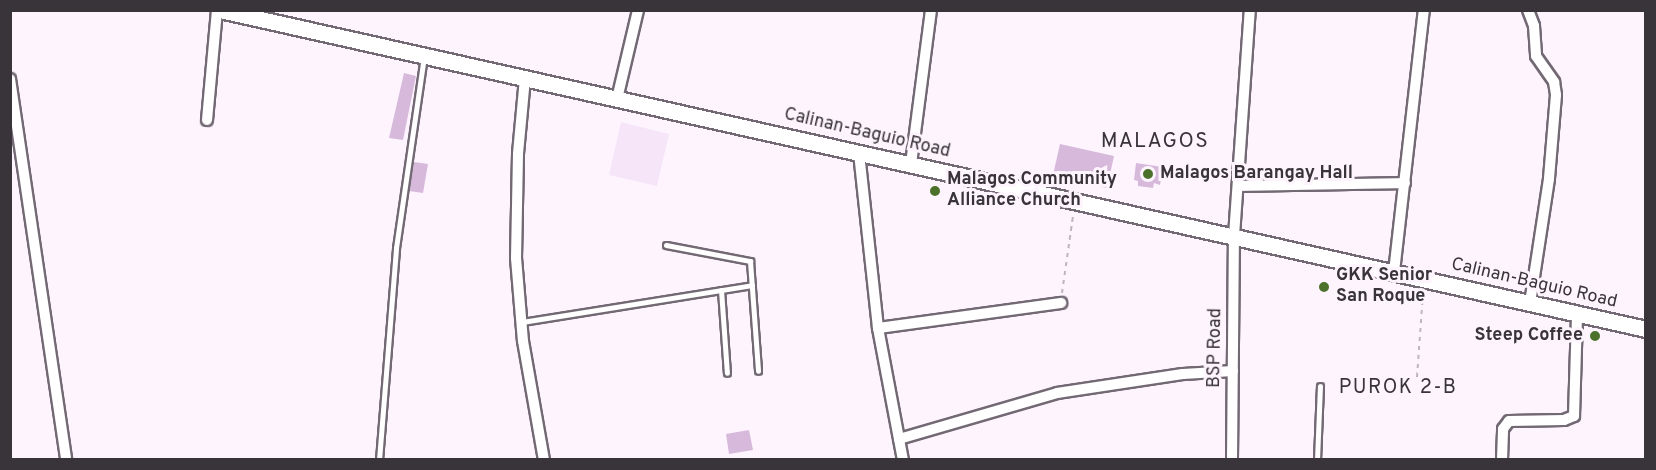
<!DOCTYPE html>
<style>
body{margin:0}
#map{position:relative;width:1656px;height:470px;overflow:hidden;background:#fdf4fe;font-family:Overpass,sans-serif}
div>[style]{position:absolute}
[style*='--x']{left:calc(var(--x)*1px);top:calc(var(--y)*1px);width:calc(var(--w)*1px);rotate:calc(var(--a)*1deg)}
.built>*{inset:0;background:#f6e5f8}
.building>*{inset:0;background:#d7badb}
.path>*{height:2px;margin-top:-1px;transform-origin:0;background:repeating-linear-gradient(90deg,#beb6bf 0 4.5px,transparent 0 9px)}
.roads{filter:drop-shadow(2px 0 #726974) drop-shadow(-2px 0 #726974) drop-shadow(0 2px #726974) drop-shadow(0 -2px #726974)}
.service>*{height:5px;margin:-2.5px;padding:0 2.5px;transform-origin:2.5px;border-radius:2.5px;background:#fff}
.minor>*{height:10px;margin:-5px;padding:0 5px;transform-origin:5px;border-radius:5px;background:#fff}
.secondary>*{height:15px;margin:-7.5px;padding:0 7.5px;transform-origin:7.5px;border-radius:7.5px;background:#fff}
.dots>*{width:16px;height:16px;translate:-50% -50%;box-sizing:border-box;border:3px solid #fdf4fe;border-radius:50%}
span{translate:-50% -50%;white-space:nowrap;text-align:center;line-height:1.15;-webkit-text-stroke:6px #fdf4fe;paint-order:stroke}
.street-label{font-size:18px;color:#393439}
.poi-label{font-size:18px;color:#393439;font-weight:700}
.left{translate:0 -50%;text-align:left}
.right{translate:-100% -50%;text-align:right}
.neighbourhood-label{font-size:20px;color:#393439;letter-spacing:1.5px}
.quarter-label{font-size:21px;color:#393439;letter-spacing:1.5px}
.frame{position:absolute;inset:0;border:12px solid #393439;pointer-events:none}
</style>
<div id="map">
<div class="built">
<i style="clip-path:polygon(621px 122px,669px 134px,657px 186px,609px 175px)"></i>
</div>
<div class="building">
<i style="clip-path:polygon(404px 73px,416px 76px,403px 140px,389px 138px)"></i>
<i style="clip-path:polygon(1060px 144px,1114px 156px,1107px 188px,1053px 175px)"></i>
<i style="clip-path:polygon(414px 162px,428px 164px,423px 193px,409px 191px)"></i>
<i style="clip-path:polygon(1136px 163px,1163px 167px,1160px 185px,1154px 183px,1153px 188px,1138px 186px,1138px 181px,1134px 180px)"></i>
<i style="clip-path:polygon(749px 430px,753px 450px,729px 454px,726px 434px)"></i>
</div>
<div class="path">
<i style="--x:1062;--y:293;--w:78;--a:-81.9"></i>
<i style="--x:1417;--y:377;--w:83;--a:-85.9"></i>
</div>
<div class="roads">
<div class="service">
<i style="--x:666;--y:245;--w:86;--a:10.8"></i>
<i style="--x:750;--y:261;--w:110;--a:85.8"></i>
<i style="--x:721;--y:290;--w:83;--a:85.9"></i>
<i style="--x:522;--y:322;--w:233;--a:-9.1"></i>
<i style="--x:379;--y:460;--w:213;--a:-85.4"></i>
<i style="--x:396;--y:248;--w:194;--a:-81.7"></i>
<i style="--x:1317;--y:460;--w:74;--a:-87.7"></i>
</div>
<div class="minor">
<i style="--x:1528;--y:10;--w:17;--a:69"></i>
<i style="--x:1534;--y:26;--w:30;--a:86"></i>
<i style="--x:1536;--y:56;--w:32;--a:55"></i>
<i style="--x:1554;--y:82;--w:13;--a:81"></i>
<i style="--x:1556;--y:95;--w:84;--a:94.8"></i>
<i style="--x:1549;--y:179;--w:125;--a:98.7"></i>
<i style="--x:525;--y:78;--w:76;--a:95.3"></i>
<i style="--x:518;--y:154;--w:104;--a:91.1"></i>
<i style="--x:516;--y:258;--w:83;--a:85.2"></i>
<i style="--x:523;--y:341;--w:121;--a:80"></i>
<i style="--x:10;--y:79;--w:385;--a:81.6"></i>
<i style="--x:617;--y:99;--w:91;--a:-76.7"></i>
<i style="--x:207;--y:120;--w:110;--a:-84.8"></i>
<i style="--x:859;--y:153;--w:176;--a:83.8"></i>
<i style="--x:878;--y:328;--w:134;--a:79.3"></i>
<i style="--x:911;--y:164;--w:155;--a:-82.6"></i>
<i style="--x:1240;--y:186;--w:165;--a:-1"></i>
<i style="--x:1394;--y:272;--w:264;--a:-83.5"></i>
<i style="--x:878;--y:328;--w:185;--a:-7.8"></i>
<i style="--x:899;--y:439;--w:165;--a:-16.2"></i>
<i style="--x:1057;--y:393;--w:127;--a:-8.6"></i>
<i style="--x:1183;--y:374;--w:50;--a:-3.4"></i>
<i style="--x:1232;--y:460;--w:224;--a:-89.5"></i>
<i style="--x:1234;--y:236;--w:227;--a:-86"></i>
<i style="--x:1502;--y:460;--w:31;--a:-88"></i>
<i style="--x:1503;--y:429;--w:10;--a:-53"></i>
<i style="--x:1509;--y:421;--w:55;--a:-1"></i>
<i style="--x:1564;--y:420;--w:11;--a:-22"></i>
<i style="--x:1574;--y:416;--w:102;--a:-88.3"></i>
</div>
<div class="secondary">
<i style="--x:220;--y:10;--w:1461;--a:12.61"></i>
</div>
</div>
<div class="dots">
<i style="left:1148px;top:174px;background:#4b712b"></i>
<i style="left:935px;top:191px;background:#4b712b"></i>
<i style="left:1324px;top:287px;background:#4b712b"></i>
<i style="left:1595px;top:336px;background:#4b712b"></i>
</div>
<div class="street-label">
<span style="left:867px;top:134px;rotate:13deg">Calinan-Baguio Road</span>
<span style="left:1534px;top:284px;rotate:13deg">Calinan-Baguio Road</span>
<span style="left:1216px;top:348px;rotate:-89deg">BSP Road</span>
</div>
<div class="poi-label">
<span class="left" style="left:1160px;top:174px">Malagos Barangay Hall</span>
<span class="left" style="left:947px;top:191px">Malagos Community<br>Alliance Church</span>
<span class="left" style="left:1336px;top:287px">GKK Senior<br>San Roque</span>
<span class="right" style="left:1583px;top:336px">Steep Coffee</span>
</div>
<div class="neighbourhood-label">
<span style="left:1398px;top:388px">PUROK 2-B</span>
</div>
<div class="quarter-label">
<span style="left:1155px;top:142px">MALAGOS</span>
</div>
<div class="frame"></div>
</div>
